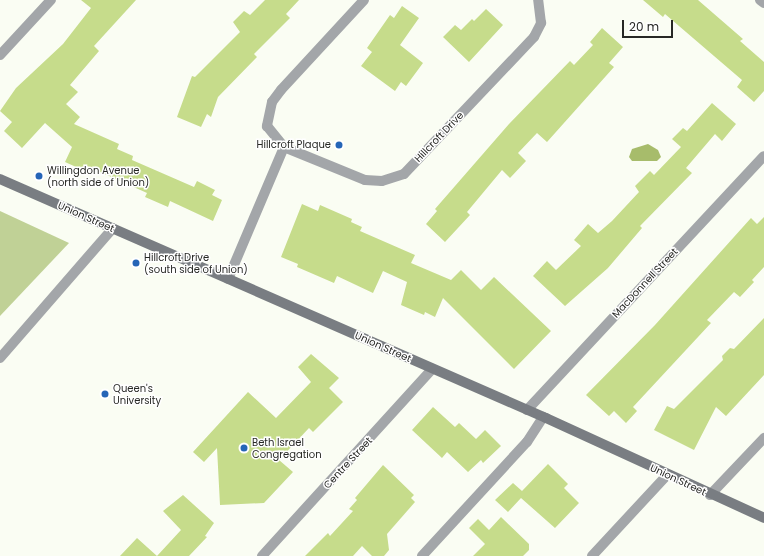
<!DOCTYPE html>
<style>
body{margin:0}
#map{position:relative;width:764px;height:556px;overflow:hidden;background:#fafdf3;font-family:Poppins,sans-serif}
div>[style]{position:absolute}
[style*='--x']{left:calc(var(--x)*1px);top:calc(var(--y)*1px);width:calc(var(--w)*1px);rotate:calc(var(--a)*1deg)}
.green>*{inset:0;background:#c0d196}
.water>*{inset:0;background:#a7bc6b}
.building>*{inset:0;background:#c6dc8b}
.lane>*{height:10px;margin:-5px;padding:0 5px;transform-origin:5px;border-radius:5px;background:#a3a6a9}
.street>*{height:10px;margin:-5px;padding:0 5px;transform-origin:5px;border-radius:5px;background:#a3a6a9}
.secondary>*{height:10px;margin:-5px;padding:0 5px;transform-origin:5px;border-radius:5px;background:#797d82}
.dots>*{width:11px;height:11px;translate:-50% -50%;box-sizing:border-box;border:2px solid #fff;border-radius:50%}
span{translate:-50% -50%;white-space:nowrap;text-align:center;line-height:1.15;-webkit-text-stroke:3px #fff;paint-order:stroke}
.street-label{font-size:10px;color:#272825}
.poi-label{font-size:10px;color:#272825}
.right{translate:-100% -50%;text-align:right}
.left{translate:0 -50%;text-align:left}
.scale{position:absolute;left:622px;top:20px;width:51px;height:18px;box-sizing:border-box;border:2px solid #272825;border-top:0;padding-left:5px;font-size:12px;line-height:14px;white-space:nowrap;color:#272825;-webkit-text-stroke:3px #fff;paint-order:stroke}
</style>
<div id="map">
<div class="green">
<i style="clip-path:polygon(0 211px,69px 243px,0 316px)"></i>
</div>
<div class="water">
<i style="clip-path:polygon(648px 144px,658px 150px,661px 157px,657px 161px,632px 161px,629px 157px,632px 149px)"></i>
</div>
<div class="building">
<i style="clip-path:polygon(81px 0,136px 0,94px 46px,99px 51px,70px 85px,78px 92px,66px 104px,80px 117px,74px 124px,119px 144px,117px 149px,133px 156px,132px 160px,194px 187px,197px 181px,215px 190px,212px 195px,222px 200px,213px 221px,170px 201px,168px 207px,145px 197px,147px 193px,87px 166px,85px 171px,65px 162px,72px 147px,45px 123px,22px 148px,4px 131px,12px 122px,0 111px,16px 88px,63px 44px,91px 8px)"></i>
<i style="clip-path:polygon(265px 0,299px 0,286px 14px,290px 18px,254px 54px,257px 57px,218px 97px,211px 117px,207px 114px,201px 127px,177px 117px,192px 76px,195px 77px,240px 32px,233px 22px,244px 11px,250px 15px)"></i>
<i style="clip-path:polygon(643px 0,698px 0,743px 39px,740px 41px,764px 62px,764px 91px,754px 102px,737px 87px,742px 80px,665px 14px,663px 17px)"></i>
<i style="clip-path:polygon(402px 6px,419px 18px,400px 45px,423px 63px,406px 86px,401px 82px,395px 91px,361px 66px,372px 52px,367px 48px,390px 15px,394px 18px)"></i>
<i style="clip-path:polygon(486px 9px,503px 25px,469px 62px,443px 37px,455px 25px,461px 30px,472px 19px,474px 21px)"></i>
<i style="clip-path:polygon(602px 28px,623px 47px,609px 63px,614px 67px,547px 142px,537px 133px,518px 153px,526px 161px,510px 178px,502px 170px,467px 212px,470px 215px,445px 242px,426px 224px,437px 211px,435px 209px,509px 124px,570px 61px,574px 65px,593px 45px,590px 42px)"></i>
<i style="clip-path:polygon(712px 103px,736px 124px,722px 141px,715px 134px,686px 168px,692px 173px,640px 226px,642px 228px,608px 268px,565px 306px,533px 276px,547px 261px,556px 270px,581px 246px,574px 240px,588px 224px,598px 233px,612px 221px,639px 192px,635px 186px,650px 171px,654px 175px,681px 147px,672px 139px,683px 128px,687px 131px)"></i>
<i style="clip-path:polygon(302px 204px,318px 211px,320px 205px,352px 219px,351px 222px,362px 227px,360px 231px,415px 255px,411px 263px,451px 280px,461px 270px,481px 290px,494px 277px,551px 331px,514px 369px,443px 298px,435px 317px,425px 312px,424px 315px,401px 305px,407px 282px,383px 271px,373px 293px,337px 276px,334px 283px,297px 267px,298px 264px,281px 257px)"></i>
<i style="clip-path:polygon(764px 217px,764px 267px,752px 280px,754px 282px,740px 297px,734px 292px,707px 320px,711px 323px,633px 407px,637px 411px,626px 423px,614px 411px,609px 416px,586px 395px,655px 325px,751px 218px,757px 224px)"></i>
<i style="clip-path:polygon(764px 318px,764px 375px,726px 416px,716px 407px,694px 450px,654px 430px,667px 406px,674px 409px,723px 360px,722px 356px,730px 348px,734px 349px)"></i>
<i style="clip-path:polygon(311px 354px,339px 378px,329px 388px,343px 402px,313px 432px,309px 428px,279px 460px,293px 472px,264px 503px,220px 505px,217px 448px,204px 462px,193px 452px,248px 392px,276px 418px,311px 382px,298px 367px)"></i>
<i style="clip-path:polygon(433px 407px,455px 427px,459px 423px,476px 439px,485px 430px,501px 446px,483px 463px,481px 460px,468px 472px,447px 452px,442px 458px,412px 430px)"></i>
<i style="clip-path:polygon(548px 464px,568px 484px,564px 488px,579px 503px,555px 528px,521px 498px,508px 512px,495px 500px,513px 483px,522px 491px)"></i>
<i style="clip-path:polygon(383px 465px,414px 495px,411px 498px,415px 502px,387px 534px,389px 550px,384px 556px,372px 556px,362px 546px,353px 556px,305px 556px,328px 533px,330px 536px,353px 511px,349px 509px,357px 500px,355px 498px)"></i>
<i style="clip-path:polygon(183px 495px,214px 523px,205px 536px,207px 537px,189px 556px,120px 556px,137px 538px,157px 556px,181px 530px,163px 511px)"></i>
<i style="clip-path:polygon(501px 517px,529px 544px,529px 550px,523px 556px,473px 556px,485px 544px,469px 528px,478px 519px,489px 530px)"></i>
</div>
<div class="lane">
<i style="--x:0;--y:358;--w:172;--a:-49"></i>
<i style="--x:422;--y:556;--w:155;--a:-47.4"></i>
<i style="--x:527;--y:442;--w:30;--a:-57"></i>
</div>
<div class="street">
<i style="--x:364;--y:0;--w:122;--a:132.7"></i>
<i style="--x:281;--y:90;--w:15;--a:127"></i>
<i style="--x:272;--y:102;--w:25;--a:102"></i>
<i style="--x:267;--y:126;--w:27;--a:51"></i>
<i style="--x:284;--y:147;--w:87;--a:22.2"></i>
<i style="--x:365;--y:180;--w:17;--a:3"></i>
<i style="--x:382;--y:181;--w:23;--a:-18"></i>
<i style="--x:404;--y:174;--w:189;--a:-46.5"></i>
<i style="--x:534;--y:37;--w:16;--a:-63"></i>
<i style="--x:541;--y:23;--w:23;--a:-97"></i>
<i style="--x:760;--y:0;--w:5;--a:37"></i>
<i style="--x:0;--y:55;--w:75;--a:-47.2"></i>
<i style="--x:228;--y:279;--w:143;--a:-67"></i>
<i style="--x:527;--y:410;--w:347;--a:-47"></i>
<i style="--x:710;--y:495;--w:79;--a:-46.5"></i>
<i style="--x:262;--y:556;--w:253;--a:-47.7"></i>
<i style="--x:592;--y:556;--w:110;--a:-47.2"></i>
</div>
<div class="secondary">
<i style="--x:0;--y:179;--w:596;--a:23.64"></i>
<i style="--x:546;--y:418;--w:240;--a:24.6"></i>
</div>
<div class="dots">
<i style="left:339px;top:145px;background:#2565b7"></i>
<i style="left:39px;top:176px;background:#2565b7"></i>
<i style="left:136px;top:263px;background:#2565b7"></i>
<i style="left:105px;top:394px;background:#2565b7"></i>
<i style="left:244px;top:448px;background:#2565b7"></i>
</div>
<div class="street-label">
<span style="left:439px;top:137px;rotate:-46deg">Hillcroft Drive</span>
<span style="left:86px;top:217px;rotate:24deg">Union Street</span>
<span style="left:645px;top:283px;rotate:-47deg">MacDonnell Street</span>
<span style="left:383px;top:347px;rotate:24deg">Union Street</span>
<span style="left:348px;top:463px;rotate:-47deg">Centre Street</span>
<span style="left:678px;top:480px;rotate:25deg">Union Street</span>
</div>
<div class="poi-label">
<span class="right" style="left:331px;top:145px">Hillcroft Plaque</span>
<span class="left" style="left:47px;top:176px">Willingdon Avenue<br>(north side of Union)</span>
<span class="left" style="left:144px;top:263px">Hillcroft Drive<br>(south side of Union)</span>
<span class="left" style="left:113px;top:394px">Queen's<br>University</span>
<span class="left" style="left:252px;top:448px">Beth Israel<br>Congregation</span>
</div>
<div class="scale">20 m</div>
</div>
